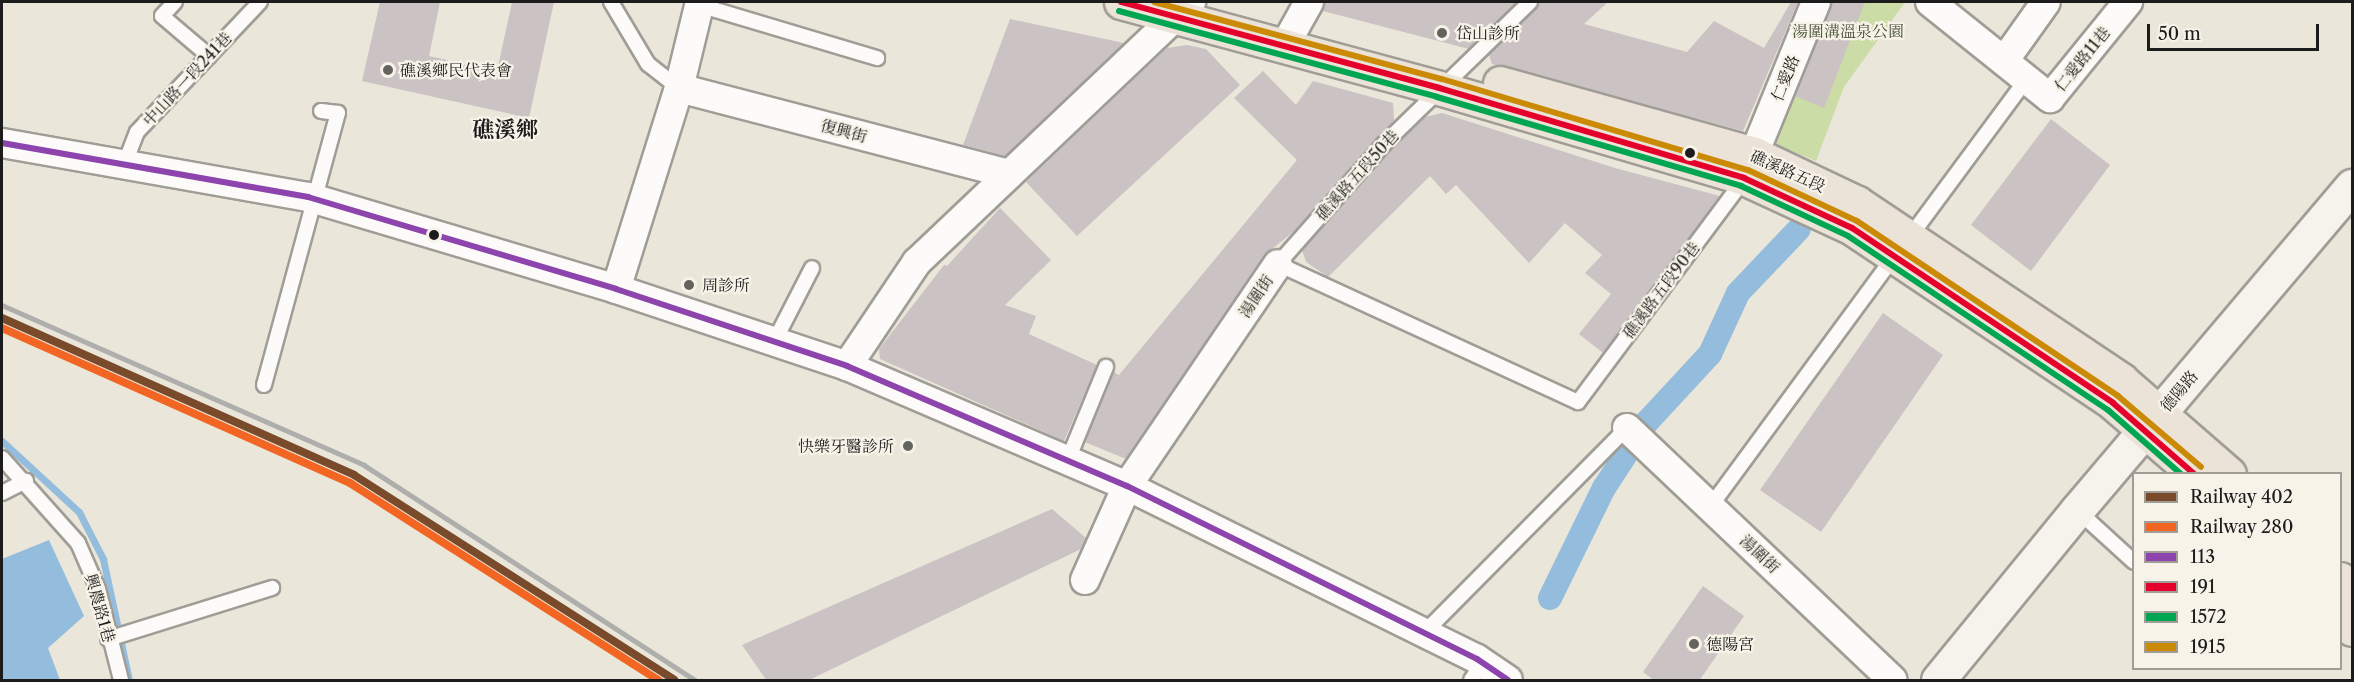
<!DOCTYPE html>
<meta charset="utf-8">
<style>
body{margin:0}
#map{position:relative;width:2354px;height:682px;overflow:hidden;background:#eae6d9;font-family:"Libre Caslon Text","Noto Serif TC",serif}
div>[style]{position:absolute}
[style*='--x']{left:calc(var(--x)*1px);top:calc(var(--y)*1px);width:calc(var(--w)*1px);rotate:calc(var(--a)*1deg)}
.green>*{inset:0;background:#ccdca6}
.water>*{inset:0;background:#93bcdd}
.stream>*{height:7px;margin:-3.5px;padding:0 3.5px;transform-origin:3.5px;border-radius:3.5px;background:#93bcdd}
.canal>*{height:24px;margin:-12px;padding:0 12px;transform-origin:12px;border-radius:12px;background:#93bcdd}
.building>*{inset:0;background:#cbc2c4}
.roads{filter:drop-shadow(2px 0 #a09d96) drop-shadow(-2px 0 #a09d96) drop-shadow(0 2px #a09d96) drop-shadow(0 -2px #a09d96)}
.lane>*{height:14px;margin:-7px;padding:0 7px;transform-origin:7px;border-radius:7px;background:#fcfbf9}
.street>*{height:28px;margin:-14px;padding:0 14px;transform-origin:14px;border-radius:14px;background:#fcfbf9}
.secondary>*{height:33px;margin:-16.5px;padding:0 16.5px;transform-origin:16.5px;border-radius:16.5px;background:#f6f2ec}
.primary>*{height:33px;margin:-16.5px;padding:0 16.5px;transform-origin:16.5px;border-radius:16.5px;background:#ece3d8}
.rail>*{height:4.5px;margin:-2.25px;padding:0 2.25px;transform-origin:2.25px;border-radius:2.25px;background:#aeaeac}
.bus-1>*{height:6px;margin:-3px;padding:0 3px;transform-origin:3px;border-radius:3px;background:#8e44ad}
.bus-2>*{height:6px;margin:-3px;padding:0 3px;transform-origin:3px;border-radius:3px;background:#e4002b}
.bus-3>*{height:6px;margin:-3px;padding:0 3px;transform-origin:3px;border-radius:3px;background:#00a651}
.bus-4>*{height:6px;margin:-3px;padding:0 3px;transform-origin:3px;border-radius:3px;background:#cb8a06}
.rail-1>*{height:8px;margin:-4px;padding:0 4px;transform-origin:4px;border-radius:4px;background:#7a4b2a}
.rail-2>*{height:8px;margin:-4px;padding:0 4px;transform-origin:4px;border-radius:4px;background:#f26522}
.dots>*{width:16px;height:16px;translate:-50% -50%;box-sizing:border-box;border:3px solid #f7f3e8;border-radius:50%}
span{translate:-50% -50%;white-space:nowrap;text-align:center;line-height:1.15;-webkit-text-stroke:4.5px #f7f3e8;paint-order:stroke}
.park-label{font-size:16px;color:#495339}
.poi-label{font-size:16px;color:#1c1c1c}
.left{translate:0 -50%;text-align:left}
.right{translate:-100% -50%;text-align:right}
.street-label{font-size:16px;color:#1c1c1c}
.district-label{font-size:22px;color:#1c1c1c;font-weight:700}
.frame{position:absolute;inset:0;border:3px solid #1c1c1c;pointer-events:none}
.legend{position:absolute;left:2132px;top:472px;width:210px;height:198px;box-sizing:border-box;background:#f7f3e8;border:2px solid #9f9d96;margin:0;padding:8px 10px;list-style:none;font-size:18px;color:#1c1c1c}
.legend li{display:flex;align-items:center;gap:12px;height:30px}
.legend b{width:30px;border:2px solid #9f9d96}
.scale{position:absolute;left:2147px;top:24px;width:172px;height:27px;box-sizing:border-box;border:3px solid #1c1c1c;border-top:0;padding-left:8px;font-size:18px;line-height:21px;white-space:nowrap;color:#1c1c1c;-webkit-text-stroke:4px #f7f3e8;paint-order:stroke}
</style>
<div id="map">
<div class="green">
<i style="clip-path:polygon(1828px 2px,1905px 2px,1844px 87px,1816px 161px,1771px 143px)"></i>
</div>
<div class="water">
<i style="clip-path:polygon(49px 540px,84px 616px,48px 648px,60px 680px,2px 680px,2px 559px)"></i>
</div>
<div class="stream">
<i style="--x:2;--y:441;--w:105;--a:42.7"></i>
<i style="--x:79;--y:512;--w:53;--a:62.9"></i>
<i style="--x:103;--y:559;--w:124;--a:77.9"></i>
</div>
<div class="canal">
<i style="--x:1550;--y:598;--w:123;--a:-63.9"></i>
<i style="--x:1604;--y:488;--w:79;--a:-56.9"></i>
<i style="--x:1647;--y:422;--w:93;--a:-47.2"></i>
<i style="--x:1710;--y:354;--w:67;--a:-65.3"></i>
<i style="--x:1738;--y:293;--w:88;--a:-46.4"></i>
</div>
<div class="building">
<i style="clip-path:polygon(380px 2px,440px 2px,429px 56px,497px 71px,512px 2px,554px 2px,529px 118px,362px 81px)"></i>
<i style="clip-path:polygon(1325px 2px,1518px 2px,1469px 49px,1323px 11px)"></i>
<i style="clip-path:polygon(1539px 2px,1608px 2px,1584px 24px,1687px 52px,1714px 21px,1764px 48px,1791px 2px,1798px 2px,1743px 131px,1492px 64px,1489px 55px)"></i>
<i style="clip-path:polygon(1832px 2px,1865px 2px,1824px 108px,1795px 96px)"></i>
<i style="clip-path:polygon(1010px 19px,1124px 43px,1005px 156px,963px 145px)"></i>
<i style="clip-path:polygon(1187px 45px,1206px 49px,1240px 85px,1077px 236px,1026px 182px,1167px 48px)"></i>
<i style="clip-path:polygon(1263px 71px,1296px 105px,1313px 81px,1393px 103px,1394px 121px,1296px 230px,1264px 255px,1126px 459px,1085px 442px,1114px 372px,1119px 375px,1297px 160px,1234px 98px)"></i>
<i style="clip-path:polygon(1442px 113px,1615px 168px,1720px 196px,1603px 353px,1579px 334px,1611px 294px,1585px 273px,1602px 255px,1565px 223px,1529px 263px,1456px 185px,1446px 194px,1430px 176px,1328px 277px,1306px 262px,1302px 250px,1391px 150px,1425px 117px)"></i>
<i style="clip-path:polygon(2051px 119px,2110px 165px,2031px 271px,1971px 225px)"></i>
<i style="clip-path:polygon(1000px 208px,1051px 260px,1005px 305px,1036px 316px,1029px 334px,1097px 365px,1064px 441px,880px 359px,879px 349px,944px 265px,947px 266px)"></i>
<i style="clip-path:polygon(1883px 313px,1943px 355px,1821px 532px,1760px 490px)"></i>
<i style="clip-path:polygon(1052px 509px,1086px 538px,1081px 549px,807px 681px,767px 681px,742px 645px)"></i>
<i style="clip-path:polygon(1703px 586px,1744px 616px,1699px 681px,1655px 681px,1643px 672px)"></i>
</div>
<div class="roads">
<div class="lane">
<i style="--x:175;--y:2;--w:19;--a:133"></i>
<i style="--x:162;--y:16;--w:62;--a:40.4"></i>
<i style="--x:611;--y:2;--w:72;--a:59.2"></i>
<i style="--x:648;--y:64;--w:39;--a:38"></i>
<i style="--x:1530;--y:2;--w:204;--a:135.8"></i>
<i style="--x:1384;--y:144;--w:160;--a:131.5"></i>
<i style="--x:1278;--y:264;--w:330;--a:24.7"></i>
<i style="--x:1578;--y:402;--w:278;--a:-53.3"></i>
<i style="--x:699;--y:5;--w:186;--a:16.6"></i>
<i style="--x:125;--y:163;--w:33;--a:-69"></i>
<i style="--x:137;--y:132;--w:179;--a:-46.6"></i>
<i style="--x:1909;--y:238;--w:197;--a:-53.5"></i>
<i style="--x:774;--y:342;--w:83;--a:-62.8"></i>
<i style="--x:264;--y:385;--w:282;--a:-74.8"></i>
<i style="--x:338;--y:113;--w:17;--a:-173"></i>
<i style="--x:2;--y:458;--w:114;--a:48.2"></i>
<i style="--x:78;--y:543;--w:50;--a:66.5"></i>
<i style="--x:98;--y:589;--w:94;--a:75.8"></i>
<i style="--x:1067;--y:462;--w:103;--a:-67.7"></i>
<i style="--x:2;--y:493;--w:27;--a:-27"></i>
<i style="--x:1710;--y:507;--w:313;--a:-53.7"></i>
<i style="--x:2077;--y:510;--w:77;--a:42.4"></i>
<i style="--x:1424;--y:633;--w:289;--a:-45.3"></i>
<i style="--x:108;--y:639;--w:172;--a:-17.3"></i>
<i style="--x:1471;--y:680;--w:19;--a:-55"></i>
</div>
<div class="street">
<i style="--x:1930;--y:2;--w:154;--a:38.7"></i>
<i style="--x:2050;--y:98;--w:124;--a:-50.9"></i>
<i style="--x:1285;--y:45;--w:49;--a:-60.8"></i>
<i style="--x:2004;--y:61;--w:72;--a:-54.6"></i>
<i style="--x:679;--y:88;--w:341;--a:14.6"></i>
<i style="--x:2;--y:143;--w:311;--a:10"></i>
<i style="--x:308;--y:197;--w:321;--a:16.6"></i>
<i style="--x:616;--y:289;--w:243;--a:18.4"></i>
<i style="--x:847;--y:366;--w:305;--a:23.2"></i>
<i style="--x:1127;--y:486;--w:390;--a:26.3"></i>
<i style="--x:1477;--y:659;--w:37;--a:34"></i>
<i style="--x:1754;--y:154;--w:164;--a:-67.8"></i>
<i style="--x:616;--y:289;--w:211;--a:-72.6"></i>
<i style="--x:679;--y:88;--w:89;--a:-76.3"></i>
<i style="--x:847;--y:366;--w:125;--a:-56.1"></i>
<i style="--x:917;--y:262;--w:378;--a:-43.5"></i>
<i style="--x:1627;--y:428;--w:366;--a:43.5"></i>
<i style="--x:1085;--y:580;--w:103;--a:-65.9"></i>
<i style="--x:1127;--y:486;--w:268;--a:-55.8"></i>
</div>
<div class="secondary">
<i style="--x:1938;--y:680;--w:220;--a:-50.7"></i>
<i style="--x:2077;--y:510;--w:425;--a:-49.7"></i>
</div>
<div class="primary">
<i style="--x:1121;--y:2;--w:329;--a:15.1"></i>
<i style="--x:1439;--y:88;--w:318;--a:16.4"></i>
<i style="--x:1744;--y:178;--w:119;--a:24.8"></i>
<i style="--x:1852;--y:228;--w:314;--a:33.8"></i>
<i style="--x:2113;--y:403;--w:108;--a:40.9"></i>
<i style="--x:1500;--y:83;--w:264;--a:15.6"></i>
<i style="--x:1754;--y:154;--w:114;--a:25.4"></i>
<i style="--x:1857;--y:203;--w:318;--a:33.8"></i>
<i style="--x:2121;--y:380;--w:143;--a:41"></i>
<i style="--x:2340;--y:579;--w:18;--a:47"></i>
<i style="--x:2340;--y:613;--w:20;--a:53"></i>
</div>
</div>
<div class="rail">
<i style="--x:2;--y:305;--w:396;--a:23.8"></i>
<i style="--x:364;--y:465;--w:395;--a:33"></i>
</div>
<div class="bus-1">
<i style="--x:2;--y:143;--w:311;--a:10"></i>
<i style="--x:308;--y:197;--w:321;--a:16.6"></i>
<i style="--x:616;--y:289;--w:243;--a:18.4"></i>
<i style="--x:847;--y:366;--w:305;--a:23.2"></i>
<i style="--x:1127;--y:486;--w:390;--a:26.3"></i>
<i style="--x:1477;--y:659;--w:37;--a:34"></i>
</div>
<div class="bus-2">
<i style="--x:1121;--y:2;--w:329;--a:15.1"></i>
<i style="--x:1439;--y:88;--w:318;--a:16.4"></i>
<i style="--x:1744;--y:178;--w:119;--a:24.8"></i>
<i style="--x:1852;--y:228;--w:314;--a:33.8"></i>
<i style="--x:2113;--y:403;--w:108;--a:41.2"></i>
</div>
<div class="bus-3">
<i style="--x:1119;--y:11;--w:329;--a:15.1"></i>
<i style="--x:1437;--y:97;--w:317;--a:16.3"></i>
<i style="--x:1741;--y:186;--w:118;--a:25"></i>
<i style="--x:1848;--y:236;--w:313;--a:33.8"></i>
<i style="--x:2108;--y:410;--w:97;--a:41.2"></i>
</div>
<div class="bus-4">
<i style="--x:1154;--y:2;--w:298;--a:15"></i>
<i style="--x:1442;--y:79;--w:319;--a:16.6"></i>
<i style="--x:1748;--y:170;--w:120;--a:25.1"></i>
<i style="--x:1857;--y:221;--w:314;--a:33.8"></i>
<i style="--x:2118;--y:396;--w:109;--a:40.5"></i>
</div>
<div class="rail-1">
<i style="--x:2;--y:318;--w:385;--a:24"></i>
<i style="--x:354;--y:475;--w:380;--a:32.6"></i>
</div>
<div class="rail-2">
<i style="--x:2;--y:328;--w:381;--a:24"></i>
<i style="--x:350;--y:483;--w:366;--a:32.6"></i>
</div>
<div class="dots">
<i style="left:1442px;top:33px;background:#64635e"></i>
<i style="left:388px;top:70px;background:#64635e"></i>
<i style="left:1690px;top:153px;background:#1c1c1c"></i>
<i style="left:434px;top:235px;background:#1c1c1c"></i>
<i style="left:689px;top:285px;background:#64635e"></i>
<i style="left:908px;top:446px;background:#64635e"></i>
<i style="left:1694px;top:644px;background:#64635e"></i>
</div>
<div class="park-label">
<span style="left:1848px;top:31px">湯圍溝溫泉公園</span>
</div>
<div class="poi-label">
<span class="left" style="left:1456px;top:33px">岱山診所</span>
<span class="left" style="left:400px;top:70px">礁溪鄉民代表會</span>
<span class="left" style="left:702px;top:285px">周診所</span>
<span class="right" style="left:894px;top:446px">快樂牙醫診所</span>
<span class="left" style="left:1706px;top:644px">德陽宮</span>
</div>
<div class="street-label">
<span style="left:2082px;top:59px;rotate:-51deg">仁愛路11巷</span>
<span style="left:1785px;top:78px;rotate:-68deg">仁愛路</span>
<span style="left:187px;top:79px;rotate:-47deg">中山路一段241巷</span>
<span style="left:844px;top:131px;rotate:15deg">復興街</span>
<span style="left:1788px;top:171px;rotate:24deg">礁溪路五段</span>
<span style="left:1357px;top:175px;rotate:-48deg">礁溪路五段50巷</span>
<span style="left:1661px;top:290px;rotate:-53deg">礁溪路五段90巷</span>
<span style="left:1256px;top:296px;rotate:-56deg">湯圍街</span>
<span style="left:2179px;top:391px;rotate:-50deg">德陽路</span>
<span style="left:1760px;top:554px;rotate:43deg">湯圍街</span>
<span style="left:100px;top:608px;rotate:74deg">興農路1巷</span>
</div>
<div class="district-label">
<span style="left:505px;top:130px">礁溪鄉</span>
</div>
<div class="frame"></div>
<ul class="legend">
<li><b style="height:8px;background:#7a4b2a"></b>Railway 402</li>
<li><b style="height:8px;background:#f26522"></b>Railway 280</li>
<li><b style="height:8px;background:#8e44ad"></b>113</li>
<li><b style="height:8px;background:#e4002b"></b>191</li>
<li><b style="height:8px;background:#00a651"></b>1572</li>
<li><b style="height:8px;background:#cb8a06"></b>1915</li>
</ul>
<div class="scale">50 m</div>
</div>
